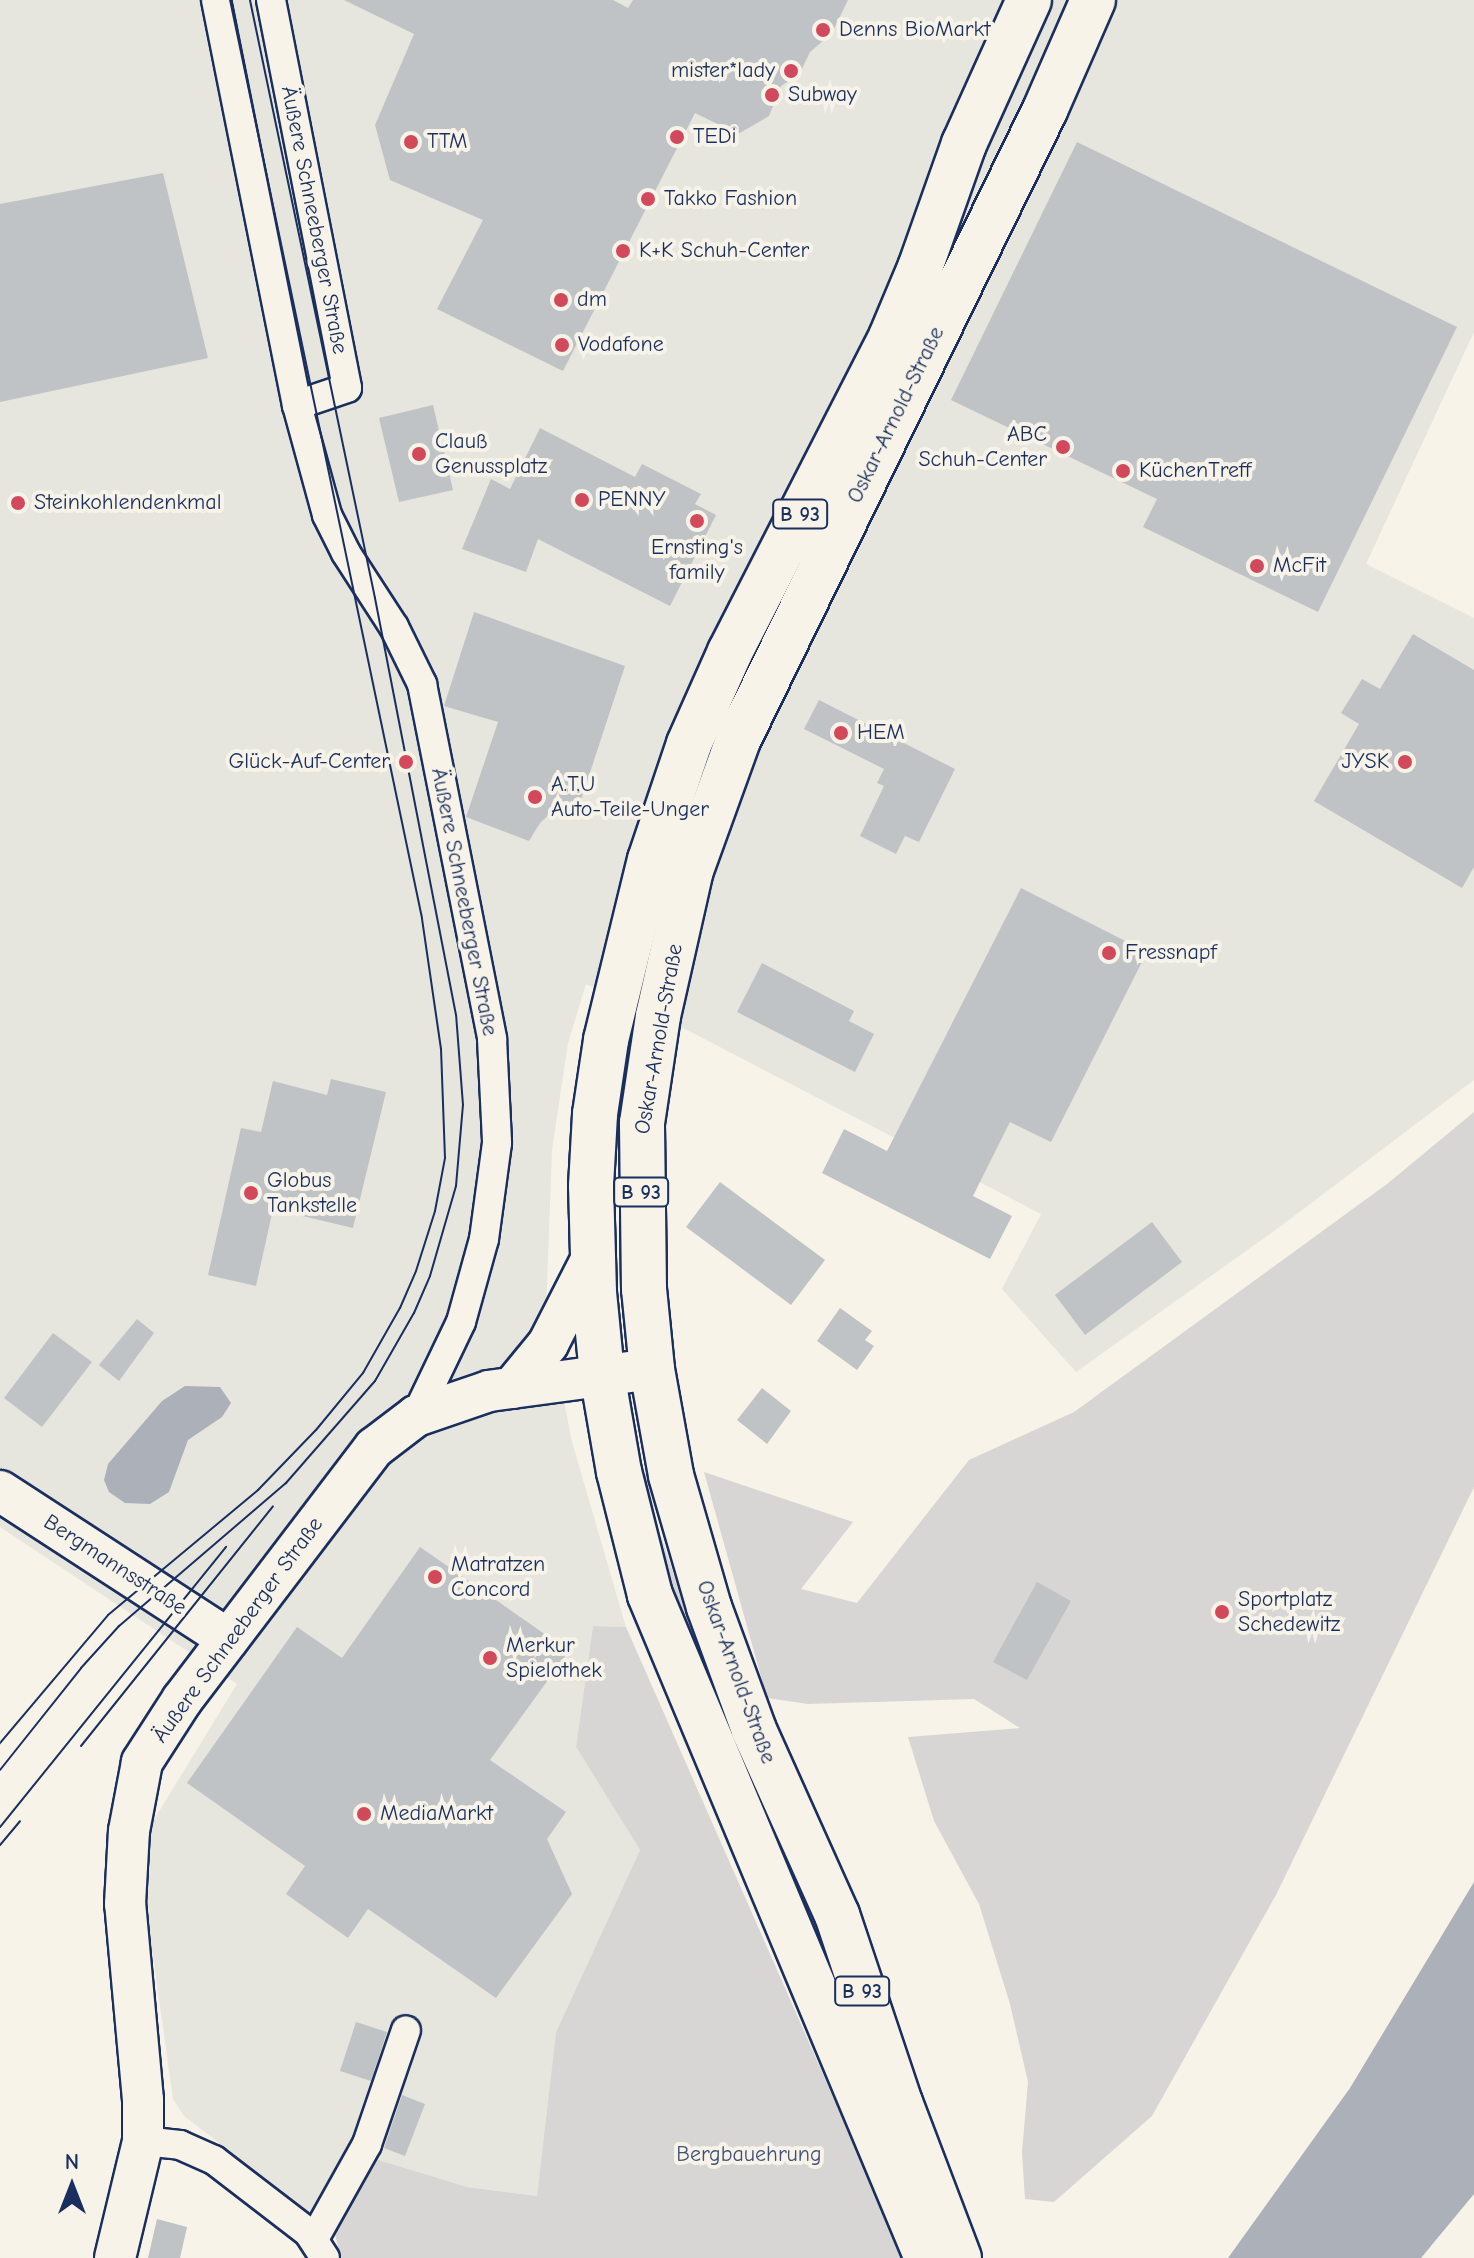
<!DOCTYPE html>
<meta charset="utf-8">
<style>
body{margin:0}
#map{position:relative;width:1474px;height:2258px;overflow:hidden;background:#f7f3e8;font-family:"Comic Neue",sans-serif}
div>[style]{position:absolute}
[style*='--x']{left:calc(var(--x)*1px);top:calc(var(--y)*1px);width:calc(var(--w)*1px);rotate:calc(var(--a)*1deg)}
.built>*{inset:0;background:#e6e5de}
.green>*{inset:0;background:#d7d6d4}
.water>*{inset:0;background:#acb0b9}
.building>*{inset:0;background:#c0c3c5}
.roads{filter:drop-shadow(2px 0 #1b2f5e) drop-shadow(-2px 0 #1b2f5e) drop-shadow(0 2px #1b2f5e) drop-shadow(0 -2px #1b2f5e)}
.street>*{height:28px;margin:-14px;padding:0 14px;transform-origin:14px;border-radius:14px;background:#f7f3e8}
.secondary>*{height:40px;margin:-20px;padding:0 20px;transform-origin:20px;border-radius:20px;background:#f7f3e8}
.primary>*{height:44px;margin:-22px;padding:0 22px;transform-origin:22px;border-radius:22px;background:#f7f3e8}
.tram>*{height:2px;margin:-1px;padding:0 1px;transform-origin:1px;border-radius:1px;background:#1b2f5e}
.dots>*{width:22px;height:22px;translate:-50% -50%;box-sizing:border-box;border:4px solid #f7f3e8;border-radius:50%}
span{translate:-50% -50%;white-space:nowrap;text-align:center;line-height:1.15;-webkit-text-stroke:8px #f7f3e8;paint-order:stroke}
.shield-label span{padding:2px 6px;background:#f7f3e8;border:2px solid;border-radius:6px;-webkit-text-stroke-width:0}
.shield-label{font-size:20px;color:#1b2f5e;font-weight:700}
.poi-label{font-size:22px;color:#1b2f5e}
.left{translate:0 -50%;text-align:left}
.right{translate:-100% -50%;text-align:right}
.street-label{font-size:22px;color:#1b2f5e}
.park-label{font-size:22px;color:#415076}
.north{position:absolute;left:32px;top:2146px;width:80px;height:80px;-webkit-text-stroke:6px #f7f3e8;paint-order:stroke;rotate:0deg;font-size:22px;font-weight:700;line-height:32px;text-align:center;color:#1b2f5e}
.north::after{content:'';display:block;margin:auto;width:28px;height:36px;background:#1b2f5e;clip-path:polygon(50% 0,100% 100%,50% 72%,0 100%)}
</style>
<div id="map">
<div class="built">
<i style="clip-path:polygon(0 0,1474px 0,1474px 332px,1366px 564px,1474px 618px,1474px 1080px,1281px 1226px,1076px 1372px,1002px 1289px,1041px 1214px,693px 1033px,586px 984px,568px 1043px,552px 1150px,546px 1311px,572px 1442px,626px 1627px,593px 1626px,576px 1747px,640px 1850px,556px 2032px,537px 2196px,467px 2187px,375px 2160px,334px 2231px,184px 2116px,173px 2099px,151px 1942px,146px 1881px,152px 1823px,237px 1684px,0 1527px)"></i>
</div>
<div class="green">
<i style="clip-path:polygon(1474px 1112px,1474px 1487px,1277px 1893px,1152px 2116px,1054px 2202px,1025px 2199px,1022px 2152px,1028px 2082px,1010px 2004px,979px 1904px,934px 1821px,908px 1737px,1020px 1728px,974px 1699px,808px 1704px,767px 1698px,704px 1472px,853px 1522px,801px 1589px,857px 1603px,969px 1460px,1074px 1412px,1387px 1184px)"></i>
<i style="clip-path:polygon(646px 1474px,659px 1530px,709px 1682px,836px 1950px,843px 2009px,704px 1692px,636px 1478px)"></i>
<i style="clip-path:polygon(593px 1626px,626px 1627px,904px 2258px,341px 2258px,334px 2231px,375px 2159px,467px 2187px,537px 2196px,556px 2032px,640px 1850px,576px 1747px)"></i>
</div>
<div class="water">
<i style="clip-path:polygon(185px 1386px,220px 1387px,231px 1403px,222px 1417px,188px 1440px,169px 1492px,150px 1504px,125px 1503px,109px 1492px,104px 1480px,108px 1464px,162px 1401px)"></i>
<i style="clip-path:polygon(1474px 1882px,1474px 2194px,1421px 2258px,1228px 2258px,1350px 2088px)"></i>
</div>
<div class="building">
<i style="clip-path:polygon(344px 0,613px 0,628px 8px,633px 0,848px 0,832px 33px,810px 52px,800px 73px,781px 86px,769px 116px,738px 134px,695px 113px,563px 371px,437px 309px,483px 220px,390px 180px,375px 125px,414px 34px)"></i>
<i style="clip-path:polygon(1077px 142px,1457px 327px,1318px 612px,1143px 527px,1157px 499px,951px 400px)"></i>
<i style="clip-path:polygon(163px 173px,208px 358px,0 402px,0 204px)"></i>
<i style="clip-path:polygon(433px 405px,453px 490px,399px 502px,379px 418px)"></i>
<i style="clip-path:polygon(540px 428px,635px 477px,642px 464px,701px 494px,695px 504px,716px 515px,670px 606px,538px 539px,526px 572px,462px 549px,491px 479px,510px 489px)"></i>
<i style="clip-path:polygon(474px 612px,625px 666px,577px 812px,555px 809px,540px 823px,529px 841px,466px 817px,498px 722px,444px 706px)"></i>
<i style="clip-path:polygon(1413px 634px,1474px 670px,1474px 867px,1462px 888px,1314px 801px,1359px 724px,1341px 713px,1362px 679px,1380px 689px)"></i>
<i style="clip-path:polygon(819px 700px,955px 769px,919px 842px,905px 836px,896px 854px,860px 836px,884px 786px,877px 783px,884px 769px,804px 729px)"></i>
<i style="clip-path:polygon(1021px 888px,1147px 952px,1051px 1142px,1010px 1122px,973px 1196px,1012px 1216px,990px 1259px,822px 1173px,844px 1129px,887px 1151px)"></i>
<i style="clip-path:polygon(762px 963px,854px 1011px,849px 1021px,874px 1034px,855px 1072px,737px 1012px)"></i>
<i style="clip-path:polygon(331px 1079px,386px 1092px,353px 1228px,273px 1209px,256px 1286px,208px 1275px,241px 1128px,261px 1132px,273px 1081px,327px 1095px)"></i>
<i style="clip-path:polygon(720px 1182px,825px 1260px,791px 1305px,686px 1227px)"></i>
<i style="clip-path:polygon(1152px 1222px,1182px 1262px,1085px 1335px,1055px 1295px)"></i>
<i style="clip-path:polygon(840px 1308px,872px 1331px,865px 1340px,874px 1346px,857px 1370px,817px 1341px)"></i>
<i style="clip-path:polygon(137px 1319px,154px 1333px,119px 1381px,99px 1365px)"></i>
<i style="clip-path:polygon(53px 1333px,92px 1362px,42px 1427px,4px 1398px)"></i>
<i style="clip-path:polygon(762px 1388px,791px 1411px,767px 1444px,737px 1420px)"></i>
<i style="clip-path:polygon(420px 1547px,569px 1651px,490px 1760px,566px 1812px,547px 1839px,572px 1894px,496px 1998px,368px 1909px,348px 1938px,286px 1894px,305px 1866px,187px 1783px,297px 1627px,342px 1658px)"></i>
<i style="clip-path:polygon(1037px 1582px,1071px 1601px,1027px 1680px,993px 1662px)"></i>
<i style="clip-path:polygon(356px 2022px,387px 2032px,371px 2081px,340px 2071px)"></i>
<i style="clip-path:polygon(402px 2095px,425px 2104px,405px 2156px,384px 2148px)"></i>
<i style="clip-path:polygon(157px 2219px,187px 2227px,180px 2258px,148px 2258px)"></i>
</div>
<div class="roads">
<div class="street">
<i style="--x:216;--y:0;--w:413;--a:78.7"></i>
<i style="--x:297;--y:405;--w:114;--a:74.7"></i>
<i style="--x:327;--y:515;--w:42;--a:63.4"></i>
<i style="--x:346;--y:553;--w:88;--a:57"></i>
<i style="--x:394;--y:627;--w:64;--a:63.8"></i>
<i style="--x:422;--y:684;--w:362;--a:78.8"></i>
<i style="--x:492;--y:1039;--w:104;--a:87.2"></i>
<i style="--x:497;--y:1143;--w:97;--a:97.7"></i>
<i style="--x:484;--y:1239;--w:86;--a:105.5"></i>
<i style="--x:461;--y:1322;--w:104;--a:115.6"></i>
<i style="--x:271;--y:0;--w:395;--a:78.9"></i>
<i style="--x:347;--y:388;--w:53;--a:161.2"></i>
<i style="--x:143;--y:2141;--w:37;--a:6"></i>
<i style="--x:180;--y:2145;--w:37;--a:24"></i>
<i style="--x:214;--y:2160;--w:118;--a:37.5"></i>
<i style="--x:308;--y:2232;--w:31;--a:57"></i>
<i style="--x:314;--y:2239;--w:109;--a:-60.8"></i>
<i style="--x:367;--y:2144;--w:120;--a:-71.1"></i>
</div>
<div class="secondary">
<i style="--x:512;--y:1388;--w:57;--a:-50.7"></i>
<i style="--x:548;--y:1344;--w:99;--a:-62.9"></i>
<i style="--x:0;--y:1491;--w:272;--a:33"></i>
<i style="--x:115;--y:2258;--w:120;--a:-76.5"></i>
<i style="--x:143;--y:2141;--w:41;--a:-90"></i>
<i style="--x:143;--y:2100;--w:197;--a:-95.2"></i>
<i style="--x:125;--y:1904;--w:73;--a:-86.9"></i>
<i style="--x:129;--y:1831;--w:70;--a:-79.3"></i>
<i style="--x:142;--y:1762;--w:74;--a:-57.2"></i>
<i style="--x:182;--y:1700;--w:317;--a:-52.7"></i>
<i style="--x:374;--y:1448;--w:53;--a:-37.3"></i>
<i style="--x:416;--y:1416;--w:77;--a:-18.9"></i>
<i style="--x:489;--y:1391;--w:164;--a:-7.7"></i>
</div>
<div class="primary">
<i style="--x:927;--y:2258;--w:719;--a:-112.68"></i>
<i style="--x:650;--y:1595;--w:127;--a:-104.1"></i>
<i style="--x:619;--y:1472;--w:99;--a:-99.8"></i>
<i style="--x:602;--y:1374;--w:82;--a:-95.6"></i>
<i style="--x:594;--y:1292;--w:106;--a:-91.6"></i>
<i style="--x:591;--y:1186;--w:72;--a:-86.8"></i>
<i style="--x:595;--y:1114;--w:75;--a:-81.5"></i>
<i style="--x:606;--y:1040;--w:185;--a:-76.3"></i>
<i style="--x:650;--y:860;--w:122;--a:-71.4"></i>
<i style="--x:689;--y:744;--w:101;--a:-66"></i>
<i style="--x:730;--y:652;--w:354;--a:-62.9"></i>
<i style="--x:891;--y:337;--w:75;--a:-67.2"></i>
<i style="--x:920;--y:268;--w:132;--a:-70.5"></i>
<i style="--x:964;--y:144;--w:158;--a:-65.7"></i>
<i style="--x:959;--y:2258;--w:166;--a:-110.8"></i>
<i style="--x:900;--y:2103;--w:198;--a:-108.5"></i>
<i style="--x:837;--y:1915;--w:203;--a:-114.2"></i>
<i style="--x:754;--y:1730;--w:131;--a:-110.1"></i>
<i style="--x:709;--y:1607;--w:137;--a:-106.1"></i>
<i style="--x:671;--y:1475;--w:108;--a:-100.2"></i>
<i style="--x:652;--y:1369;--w:80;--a:-95.7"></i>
<i style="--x:644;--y:1289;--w:166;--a:-90.7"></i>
<i style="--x:642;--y:1123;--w:108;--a:-81.5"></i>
<i style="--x:658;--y:1016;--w:150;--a:-77.3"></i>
<i style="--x:691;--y:870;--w:138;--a:-70.1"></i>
<i style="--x:738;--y:740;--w:701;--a:-64.02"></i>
<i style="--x:1045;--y:110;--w:120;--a:-66.4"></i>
</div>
</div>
<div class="tram">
<i style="--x:0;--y:1743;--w:167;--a:-49.8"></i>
<i style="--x:108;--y:1615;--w:195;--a:-39.8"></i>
<i style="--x:258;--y:1490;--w:83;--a:-46"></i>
<i style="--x:316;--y:1430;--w:74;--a:-50.5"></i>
<i style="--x:363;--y:1373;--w:75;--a:-60.4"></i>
<i style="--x:400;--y:1308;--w:40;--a:-66.6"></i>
<i style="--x:416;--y:1271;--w:63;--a:-72.4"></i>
<i style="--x:435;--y:1211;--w:54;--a:-79.3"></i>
<i style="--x:445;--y:1158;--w:109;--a:-92.1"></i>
<i style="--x:441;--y:1049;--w:132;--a:-98.3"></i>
<i style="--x:422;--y:918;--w:938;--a:-101.81"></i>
<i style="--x:81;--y:1746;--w:307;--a:-51.3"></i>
<i style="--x:0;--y:1770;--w:130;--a:-51.5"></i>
<i style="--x:81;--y:1668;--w:57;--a:-47.9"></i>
<i style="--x:119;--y:1626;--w:220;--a:-40.6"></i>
<i style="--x:286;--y:1483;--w:135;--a:-48.9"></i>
<i style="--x:375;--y:1381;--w:78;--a:-60.2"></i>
<i style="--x:414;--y:1313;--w:40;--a:-66.6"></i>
<i style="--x:430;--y:1276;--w:94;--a:-73.9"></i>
<i style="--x:456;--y:1186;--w:81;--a:-85.1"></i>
<i style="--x:463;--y:1105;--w:90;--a:-94.4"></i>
<i style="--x:456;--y:1015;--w:425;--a:-101"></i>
<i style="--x:375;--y:598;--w:611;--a:-101.81"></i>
<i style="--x:0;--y:1827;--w:360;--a:-51.1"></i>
<i style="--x:0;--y:1845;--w:31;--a:-50"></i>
</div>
<div class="dots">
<i style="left:823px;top:30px;background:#d1495b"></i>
<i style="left:791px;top:71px;background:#d1495b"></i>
<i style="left:772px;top:95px;background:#d1495b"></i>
<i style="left:677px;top:137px;background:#d1495b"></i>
<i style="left:411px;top:142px;background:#d1495b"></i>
<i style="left:648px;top:199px;background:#d1495b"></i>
<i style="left:623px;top:251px;background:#d1495b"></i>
<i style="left:561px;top:300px;background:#d1495b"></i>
<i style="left:562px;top:345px;background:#d1495b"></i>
<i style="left:1063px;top:447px;background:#d1495b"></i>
<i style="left:419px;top:454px;background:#d1495b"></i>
<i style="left:1123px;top:471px;background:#d1495b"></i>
<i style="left:582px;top:500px;background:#d1495b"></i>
<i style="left:18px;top:503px;background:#d1495b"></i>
<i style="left:697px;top:521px;background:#d1495b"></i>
<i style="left:1257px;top:566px;background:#d1495b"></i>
<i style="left:841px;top:733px;background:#d1495b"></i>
<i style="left:406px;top:762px;background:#d1495b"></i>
<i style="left:1405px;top:762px;background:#d1495b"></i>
<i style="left:535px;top:797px;background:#d1495b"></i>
<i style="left:1109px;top:953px;background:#d1495b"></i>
<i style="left:251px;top:1193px;background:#d1495b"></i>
<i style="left:435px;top:1577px;background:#d1495b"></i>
<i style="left:1222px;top:1612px;background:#d1495b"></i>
<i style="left:490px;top:1658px;background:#d1495b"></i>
<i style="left:364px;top:1814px;background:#d1495b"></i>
</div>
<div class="shield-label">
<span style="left:800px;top:514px">B 93</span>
<span style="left:641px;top:1192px">B 93</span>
<span style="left:862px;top:1991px">B 93</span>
</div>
<div class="poi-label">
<span class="left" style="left:839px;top:30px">Denns BioMarkt</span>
<span class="right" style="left:775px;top:71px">mister*lady</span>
<span class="left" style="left:788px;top:95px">Subway</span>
<span class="left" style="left:693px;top:137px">TEDi</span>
<span class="left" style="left:427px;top:142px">TTM</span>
<span class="left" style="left:664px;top:199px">Takko Fashion</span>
<span class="left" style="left:639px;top:251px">K+K Schuh-Center</span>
<span class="left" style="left:577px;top:300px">dm</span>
<span class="left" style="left:578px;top:345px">Vodafone</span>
<span class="right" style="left:1047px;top:447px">ABC<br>Schuh-Center</span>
<span class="left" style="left:435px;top:454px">Clauß<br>Genussplatz</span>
<span class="left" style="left:1139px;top:471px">KüchenTreff</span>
<span class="left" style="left:598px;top:500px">PENNY</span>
<span class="left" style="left:34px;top:503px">Steinkohlendenkmal</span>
<span style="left:697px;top:560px">Ernsting's<br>family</span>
<span class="left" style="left:1273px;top:566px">McFit</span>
<span class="left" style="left:857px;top:733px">HEM</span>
<span class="right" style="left:390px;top:762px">Glück-Auf-Center</span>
<span class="right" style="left:1389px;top:762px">JYSK</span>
<span class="left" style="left:551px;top:797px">A.T.U<br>Auto-Teile-Unger</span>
<span class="left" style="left:1125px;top:953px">Fressnapf</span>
<span class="left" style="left:267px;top:1193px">Globus<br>Tankstelle</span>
<span class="left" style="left:451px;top:1577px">Matratzen<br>Concord</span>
<span class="left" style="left:1238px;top:1612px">Sportplatz<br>Schedewitz</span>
<span class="left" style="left:506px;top:1658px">Merkur<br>Spielothek</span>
<span class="left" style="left:380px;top:1814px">MediaMarkt</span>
</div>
<div class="street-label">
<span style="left:314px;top:220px;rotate:79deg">Äußere Schneeberger Straße</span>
<span style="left:896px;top:415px;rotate:-64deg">Oskar-Arnold-Straße</span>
<span style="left:464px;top:902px;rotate:79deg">Äußere Schneeberger Straße</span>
<span style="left:659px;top:1039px;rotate:-80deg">Oskar-Arnold-Straße</span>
<span style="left:115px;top:1565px;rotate:33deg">Bergmannsstraße</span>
<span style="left:238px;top:1630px;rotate:-54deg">Äußere Schneeberger Straße</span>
<span style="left:736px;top:1672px;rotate:70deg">Oskar-Arnold-Straße</span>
</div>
<div class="park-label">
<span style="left:749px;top:2155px">Bergbauehrung</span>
</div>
<div class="north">N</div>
</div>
